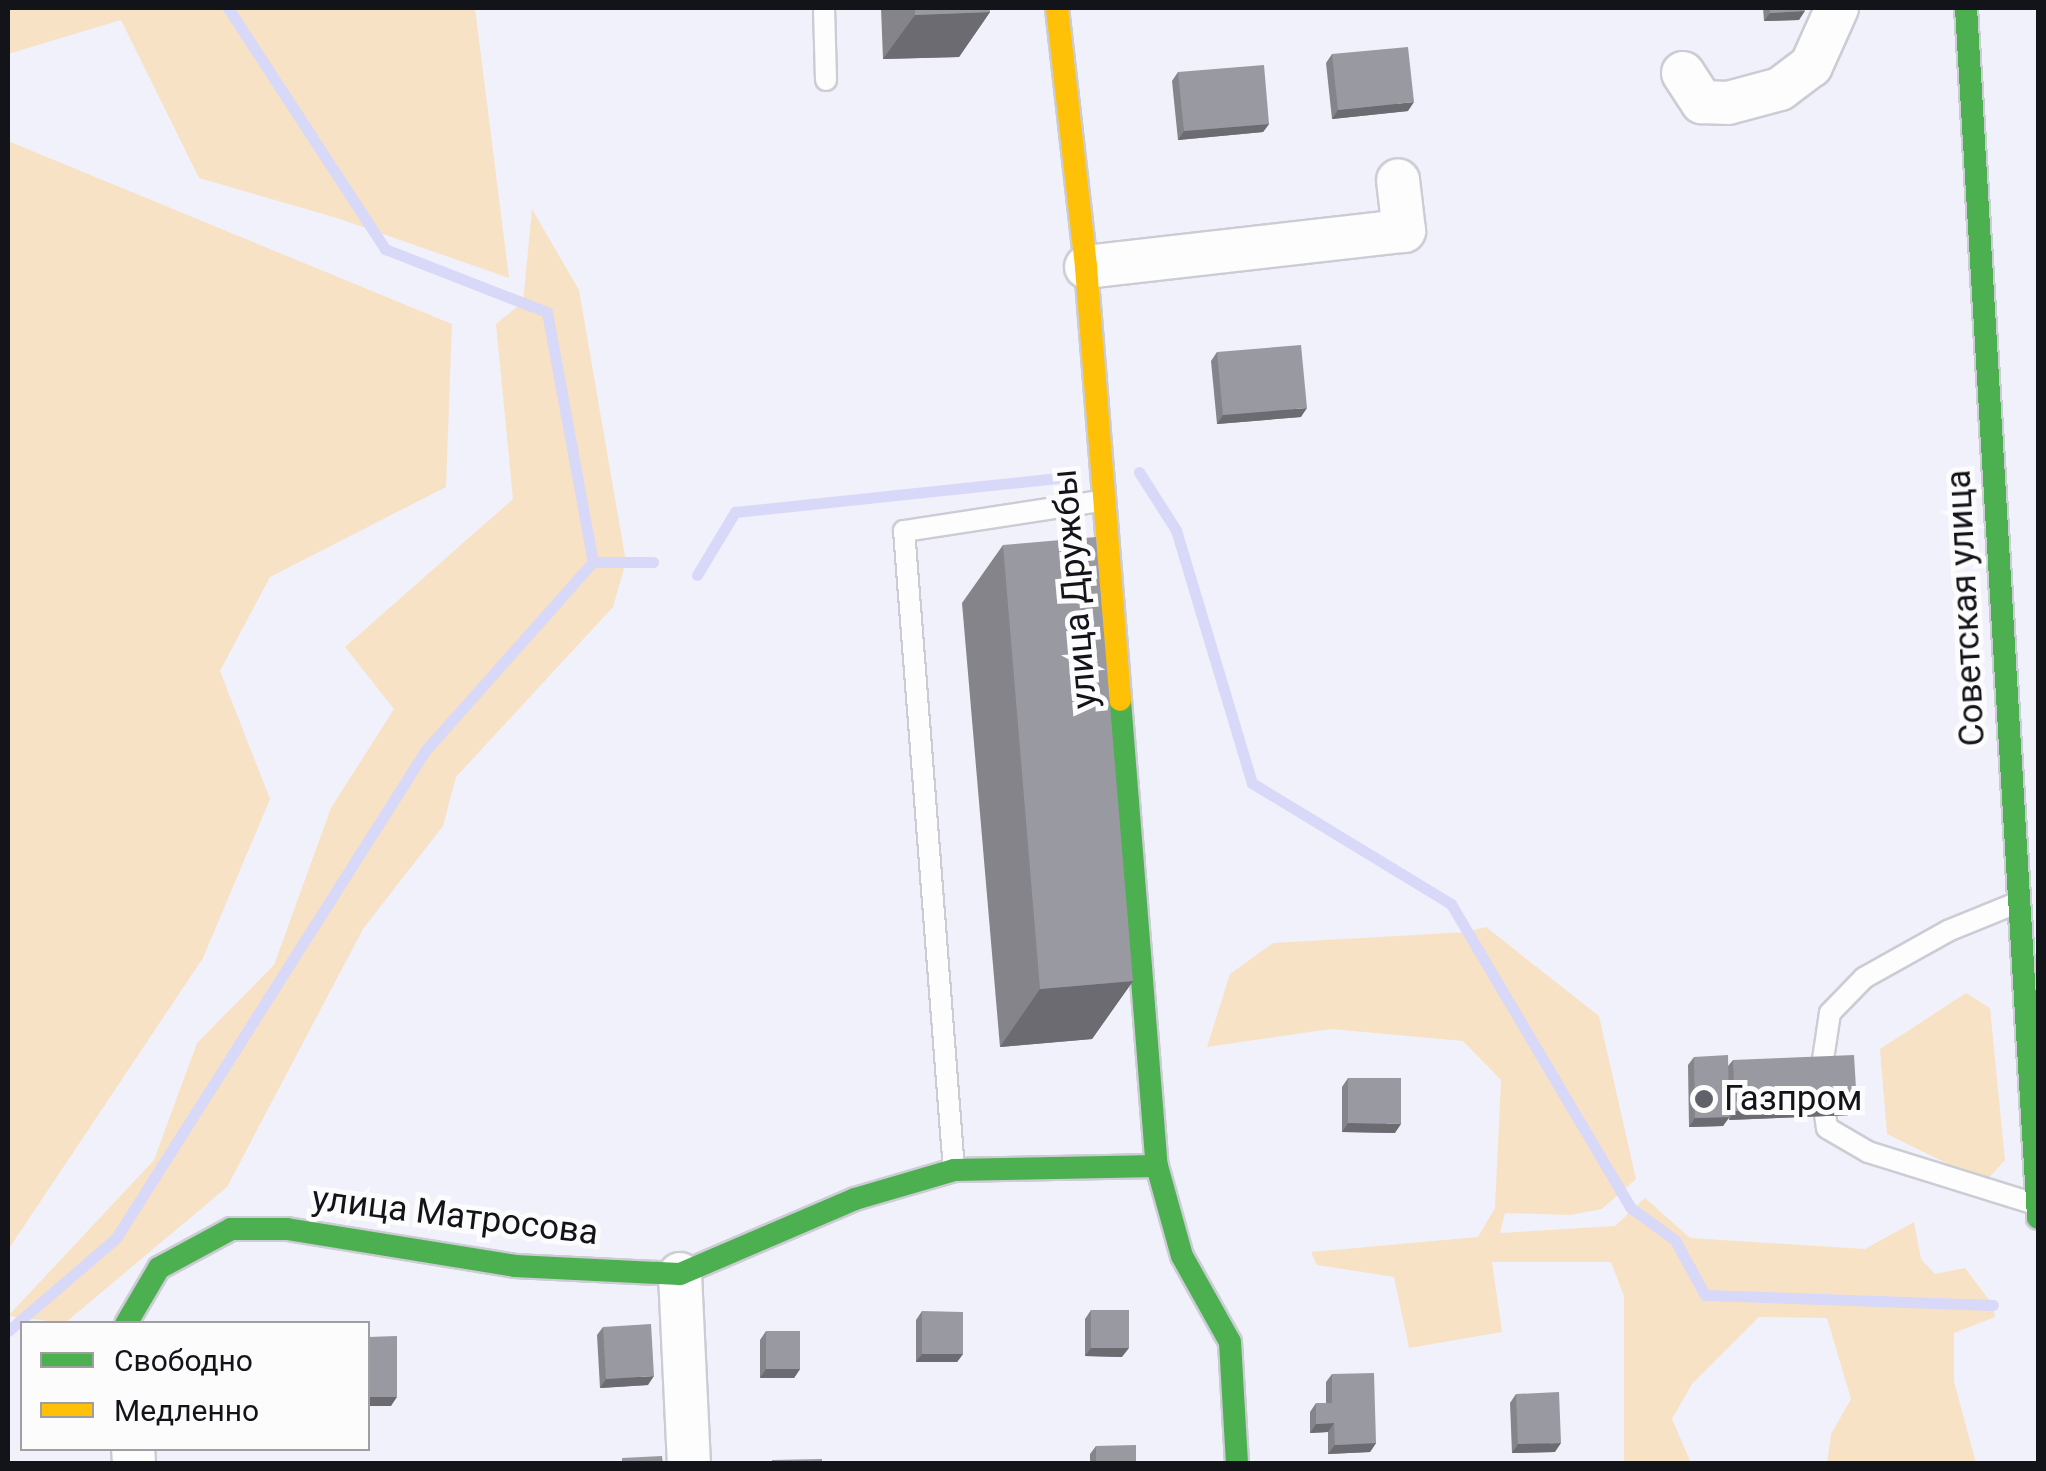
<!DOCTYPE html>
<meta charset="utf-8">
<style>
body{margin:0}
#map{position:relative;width:2046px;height:1471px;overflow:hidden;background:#f1f1fb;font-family:Roboto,sans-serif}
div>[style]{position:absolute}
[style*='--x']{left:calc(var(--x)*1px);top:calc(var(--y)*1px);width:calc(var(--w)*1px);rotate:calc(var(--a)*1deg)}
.green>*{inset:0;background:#f8e2c5}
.stream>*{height:11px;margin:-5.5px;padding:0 5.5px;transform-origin:5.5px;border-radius:5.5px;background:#d8d8f8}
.roads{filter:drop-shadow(2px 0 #ccccd4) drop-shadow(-2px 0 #ccccd4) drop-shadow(0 2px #ccccd4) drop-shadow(0 -2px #ccccd4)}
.lane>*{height:20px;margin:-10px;padding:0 10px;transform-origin:10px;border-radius:10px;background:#fdfdfe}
.street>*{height:42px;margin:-21px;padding:0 21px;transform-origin:21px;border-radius:21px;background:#fdfdfe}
.fast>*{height:22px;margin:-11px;padding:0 11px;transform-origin:11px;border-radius:11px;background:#4caf50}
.slow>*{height:22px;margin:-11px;padding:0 11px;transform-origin:11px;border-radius:11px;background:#ffc107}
.wall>*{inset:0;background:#84848a}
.shaded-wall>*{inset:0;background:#6b6b71}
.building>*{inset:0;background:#9999a1}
.dots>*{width:28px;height:28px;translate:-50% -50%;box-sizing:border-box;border:5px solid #fcfcfc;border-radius:50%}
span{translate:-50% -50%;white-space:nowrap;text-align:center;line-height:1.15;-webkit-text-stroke:10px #fcfcfc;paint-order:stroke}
.street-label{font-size:35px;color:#13131a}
.poi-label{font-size:35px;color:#13131a}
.left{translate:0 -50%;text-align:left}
.frame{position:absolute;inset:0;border:10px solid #13131a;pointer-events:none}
.legend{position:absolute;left:20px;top:1321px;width:350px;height:130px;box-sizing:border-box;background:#fcfcfc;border:2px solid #9f9fa2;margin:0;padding:12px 18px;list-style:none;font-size:30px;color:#13131a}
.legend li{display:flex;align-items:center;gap:20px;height:50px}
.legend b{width:50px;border:2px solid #9f9fa2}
</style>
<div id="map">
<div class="green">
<i style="clip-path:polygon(8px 8px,475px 8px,509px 278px,337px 218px,199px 178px,121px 20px,8px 54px)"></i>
<i style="clip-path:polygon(8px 141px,452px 324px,446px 487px,270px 577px,220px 671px,270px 799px,203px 958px,8px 1250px)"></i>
<i style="clip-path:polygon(532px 209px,579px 290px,626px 562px,613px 607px,456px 777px,443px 826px,363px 929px,227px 1187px,65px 1323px,8px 1316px,154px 1160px,197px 1043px,274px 965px,331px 808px,394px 709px,345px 647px,513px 499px,496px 324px,523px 302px)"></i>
<i style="clip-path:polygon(1486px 927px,1599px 1016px,1636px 1179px,1602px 1209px,1570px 1215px,1505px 1213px,1500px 1233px,1615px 1226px,1645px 1198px,1690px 1238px,1865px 1249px,1914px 1222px,1921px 1259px,1935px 1274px,1965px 1268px,1993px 1305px,1995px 1317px,1954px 1333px,1954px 1381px,1976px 1463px,1827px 1463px,1831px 1434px,1851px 1399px,1827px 1318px,1759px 1317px,1692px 1384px,1672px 1419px,1691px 1463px,1624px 1463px,1624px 1296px,1611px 1262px,1492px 1262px,1502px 1332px,1409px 1348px,1394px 1277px,1317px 1265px,1311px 1252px,1478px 1237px,1495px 1208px,1501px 1080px,1463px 1041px,1331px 1029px,1207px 1047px,1230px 974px,1273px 943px,1467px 932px)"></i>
<i style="clip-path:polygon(1966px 993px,1990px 1008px,2005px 1160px,1985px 1182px,1887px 1134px,1880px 1049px)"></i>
</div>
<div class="stream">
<i style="--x:228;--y:8;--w:288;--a:56.9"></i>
<i style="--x:385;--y:249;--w:174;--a:21.3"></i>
<i style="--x:547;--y:312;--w:254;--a:79.6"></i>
<i style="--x:593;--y:562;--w:60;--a:0"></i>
<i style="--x:1139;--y:472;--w:69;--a:57.5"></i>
<i style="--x:1176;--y:530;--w:264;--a:73.3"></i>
<i style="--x:1252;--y:783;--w:233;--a:31.3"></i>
<i style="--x:1451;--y:904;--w:353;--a:59.4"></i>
<i style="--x:1631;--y:1208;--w:54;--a:36"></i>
<i style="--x:1675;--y:1240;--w:63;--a:61.4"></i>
<i style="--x:1705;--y:1295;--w:288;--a:2"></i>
<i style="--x:697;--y:575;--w:74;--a:-58.9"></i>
<i style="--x:735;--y:512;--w:327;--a:-6"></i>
<i style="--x:8;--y:1331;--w:143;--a:-40.7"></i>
<i style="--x:116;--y:1238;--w:577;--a:-57.6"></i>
<i style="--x:425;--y:751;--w:253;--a:-48.4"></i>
</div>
<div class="roads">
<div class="lane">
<i style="--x:824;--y:8;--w:72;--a:88.4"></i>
<i style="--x:2014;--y:904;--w:71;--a:157.8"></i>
<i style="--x:1948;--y:931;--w:96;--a:150.8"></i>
<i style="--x:1864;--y:978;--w:49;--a:134.2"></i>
<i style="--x:1830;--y:1013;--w:67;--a:98.6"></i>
<i style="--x:1820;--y:1079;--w:49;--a:81.9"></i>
<i style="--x:1827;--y:1128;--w:48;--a:30.3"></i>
<i style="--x:1868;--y:1152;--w:175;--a:17.3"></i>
<i style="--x:954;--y:1170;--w:641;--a:-94.47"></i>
<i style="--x:904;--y:531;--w:199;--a:-8.7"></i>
</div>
<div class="street">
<i style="--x:1683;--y:73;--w:35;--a:57"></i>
<i style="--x:1702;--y:102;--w:26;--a:2"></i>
<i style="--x:1728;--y:103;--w:54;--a:-15.1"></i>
<i style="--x:1780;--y:89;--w:39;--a:-37"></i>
<i style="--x:1811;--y:66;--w:64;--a:-65.9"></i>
<i style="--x:1086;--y:267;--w:320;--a:-6.5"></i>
<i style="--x:1404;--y:231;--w:51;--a:-96.7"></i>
<i style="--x:680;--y:1274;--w:190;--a:87.3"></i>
<i style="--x:133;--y:1448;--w:16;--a:86"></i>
</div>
<div class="fast">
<i style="--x:1966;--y:8;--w:1212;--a:86.59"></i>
<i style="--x:1120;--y:700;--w:467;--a:85.5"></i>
<i style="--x:1157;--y:1166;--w:93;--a:74.5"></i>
<i style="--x:1182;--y:1256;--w:98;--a:60.8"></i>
<i style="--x:1230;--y:1342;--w:122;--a:86.7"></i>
<i style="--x:126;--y:1324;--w:65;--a:-59.5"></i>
<i style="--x:159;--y:1268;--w:82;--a:-28.4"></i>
<i style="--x:231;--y:1229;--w:56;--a:0"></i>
<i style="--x:287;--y:1229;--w:231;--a:9.2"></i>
<i style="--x:515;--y:1266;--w:165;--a:2.8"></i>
<i style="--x:680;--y:1274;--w:190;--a:-23.2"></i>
<i style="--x:855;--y:1199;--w:103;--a:-16.3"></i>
<i style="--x:954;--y:1170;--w:203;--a:-1.1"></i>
</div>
<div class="slow">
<i style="--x:1057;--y:8;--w:261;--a:83.6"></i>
<i style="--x:1086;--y:267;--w:434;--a:85.5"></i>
</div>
</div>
<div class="wall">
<i style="clip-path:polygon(881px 8px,990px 8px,990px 12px,959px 57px,883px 59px)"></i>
<i style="clip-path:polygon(1763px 8px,1804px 8px,1799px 20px,1764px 21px)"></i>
<i style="clip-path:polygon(1332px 54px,1408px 111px,1332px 119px,1326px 63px)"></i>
<i style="clip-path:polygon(1178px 72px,1269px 124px,1263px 132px,1178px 140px,1172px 81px)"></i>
<i style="clip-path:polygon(1217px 352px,1301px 417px,1217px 424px,1211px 361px)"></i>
<i style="clip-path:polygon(1003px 545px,1133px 981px,1092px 1039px,1000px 1047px,962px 603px)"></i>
<i style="clip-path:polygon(1694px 1057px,1728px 1066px,1733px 1060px,1857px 1106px,1851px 1115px,1729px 1120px,1729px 1118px,1723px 1126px,1689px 1127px,1688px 1065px)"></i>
<i style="clip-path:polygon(1348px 1078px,1395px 1133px,1342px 1132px,1342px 1087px)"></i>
<i style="clip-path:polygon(1091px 1310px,1122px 1357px,1085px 1356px,1085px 1319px)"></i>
<i style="clip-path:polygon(922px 1311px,963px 1354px,957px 1362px,916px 1362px,916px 1320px)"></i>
<i style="clip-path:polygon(603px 1327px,648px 1385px,600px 1388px,597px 1335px)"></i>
<i style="clip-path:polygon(766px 1331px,800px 1369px,794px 1378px,760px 1378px,760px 1340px)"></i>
<i style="clip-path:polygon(1332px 1374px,1376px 1443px,1370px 1452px,1328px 1454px,1328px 1432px,1310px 1433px,1310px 1412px,1316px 1403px,1326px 1403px,1326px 1382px)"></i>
<i style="clip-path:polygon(1516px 1394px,1555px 1452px,1512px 1453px,1510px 1403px)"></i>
<i style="clip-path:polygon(1096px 1446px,1136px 1464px,1090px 1464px,1090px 1454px)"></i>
</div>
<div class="shaded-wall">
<i style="clip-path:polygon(1805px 11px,1799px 20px,1764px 21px,1770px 13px)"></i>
<i style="clip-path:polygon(990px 12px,959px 57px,883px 59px,915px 15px)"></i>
<i style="clip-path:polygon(1414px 102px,1408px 111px,1332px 119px,1338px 110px)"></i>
<i style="clip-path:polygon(1269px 124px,1263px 132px,1178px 140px,1184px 131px)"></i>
<i style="clip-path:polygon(1307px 408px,1301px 417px,1217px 424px,1223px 415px)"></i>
<i style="clip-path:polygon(1133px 981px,1092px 1039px,1000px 1047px,1040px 989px)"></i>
<i style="clip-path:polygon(1857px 1106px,1851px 1115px,1729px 1120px,1735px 1111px)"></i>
<i style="clip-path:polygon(1729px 1117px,1723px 1126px,1689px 1127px,1695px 1118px)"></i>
<i style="clip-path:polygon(1348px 1123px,1401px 1124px,1395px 1133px,1342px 1132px)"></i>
<i style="clip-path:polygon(1091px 1348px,1129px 1348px,1122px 1357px,1085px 1356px)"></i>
<i style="clip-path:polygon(922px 1354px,963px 1354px,957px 1362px,916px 1362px)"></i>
<i style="clip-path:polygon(766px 1369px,800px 1369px,794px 1378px,760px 1378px)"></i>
<i style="clip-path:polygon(654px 1376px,648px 1385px,600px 1388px,606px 1379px)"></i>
<i style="clip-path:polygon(368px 1397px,397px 1397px,391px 1406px,368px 1406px)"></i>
<i style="clip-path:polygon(1334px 1423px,1328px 1432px,1310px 1433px,1316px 1424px)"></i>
<i style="clip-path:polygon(1376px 1443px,1370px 1452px,1328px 1454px,1335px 1445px)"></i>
<i style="clip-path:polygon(1561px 1443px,1555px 1452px,1512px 1453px,1518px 1444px)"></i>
</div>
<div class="building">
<i style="clip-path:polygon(915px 8px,990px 8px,990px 12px,915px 15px)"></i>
<i style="clip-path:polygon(1770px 8px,1804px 8px,1805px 11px,1770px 13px)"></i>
<i style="clip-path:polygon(1408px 47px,1414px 102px,1338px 110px,1332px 54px)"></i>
<i style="clip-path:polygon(1264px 65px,1269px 124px,1184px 131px,1178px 72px)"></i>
<i style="clip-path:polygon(1301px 345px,1307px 408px,1223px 415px,1217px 352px)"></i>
<i style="clip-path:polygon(1096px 537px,1133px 981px,1040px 989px,1003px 545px)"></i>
<i style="clip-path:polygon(1728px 1055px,1729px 1117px,1695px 1118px,1694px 1057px)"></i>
<i style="clip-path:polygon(1854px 1055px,1857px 1106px,1735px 1111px,1733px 1060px)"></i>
<i style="clip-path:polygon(1348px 1078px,1401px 1078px,1401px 1124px,1348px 1123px)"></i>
<i style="clip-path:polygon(1091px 1310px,1129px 1310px,1129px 1348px,1091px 1348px)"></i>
<i style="clip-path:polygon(922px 1311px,963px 1312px,963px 1354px,922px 1354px)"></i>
<i style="clip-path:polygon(651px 1324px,654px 1376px,606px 1379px,603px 1327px)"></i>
<i style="clip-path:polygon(766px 1331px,800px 1331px,800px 1369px,766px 1369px)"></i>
<i style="clip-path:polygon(397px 1336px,397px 1397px,368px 1397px,368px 1337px)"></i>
<i style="clip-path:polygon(1374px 1373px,1376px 1443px,1335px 1445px,1334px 1423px,1316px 1424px,1316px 1403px,1332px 1403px,1332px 1374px)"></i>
<i style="clip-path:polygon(1559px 1392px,1561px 1443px,1518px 1444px,1516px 1394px)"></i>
<i style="clip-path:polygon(1136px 1445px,1136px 1464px,1096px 1464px,1096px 1446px)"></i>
<i style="clip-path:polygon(662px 1456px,663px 1464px,622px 1464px,622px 1458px)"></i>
<i style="clip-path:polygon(822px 1459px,822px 1464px,772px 1464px,772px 1460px)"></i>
</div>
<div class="dots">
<i style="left:1704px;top:1099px;background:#616169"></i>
</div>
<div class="street-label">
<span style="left:1075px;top:589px;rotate:-95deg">улица Дружбы</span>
<span style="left:1966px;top:608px;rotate:-93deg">Советская улица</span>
<span style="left:455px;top:1216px;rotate:7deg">улица Матросова</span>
</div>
<div class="poi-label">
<span class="left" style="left:1724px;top:1099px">Газпром</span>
</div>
<div class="frame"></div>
<ul class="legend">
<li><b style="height:12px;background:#4caf50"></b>Свободно</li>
<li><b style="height:12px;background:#ffc107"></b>Медленно</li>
</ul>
</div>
